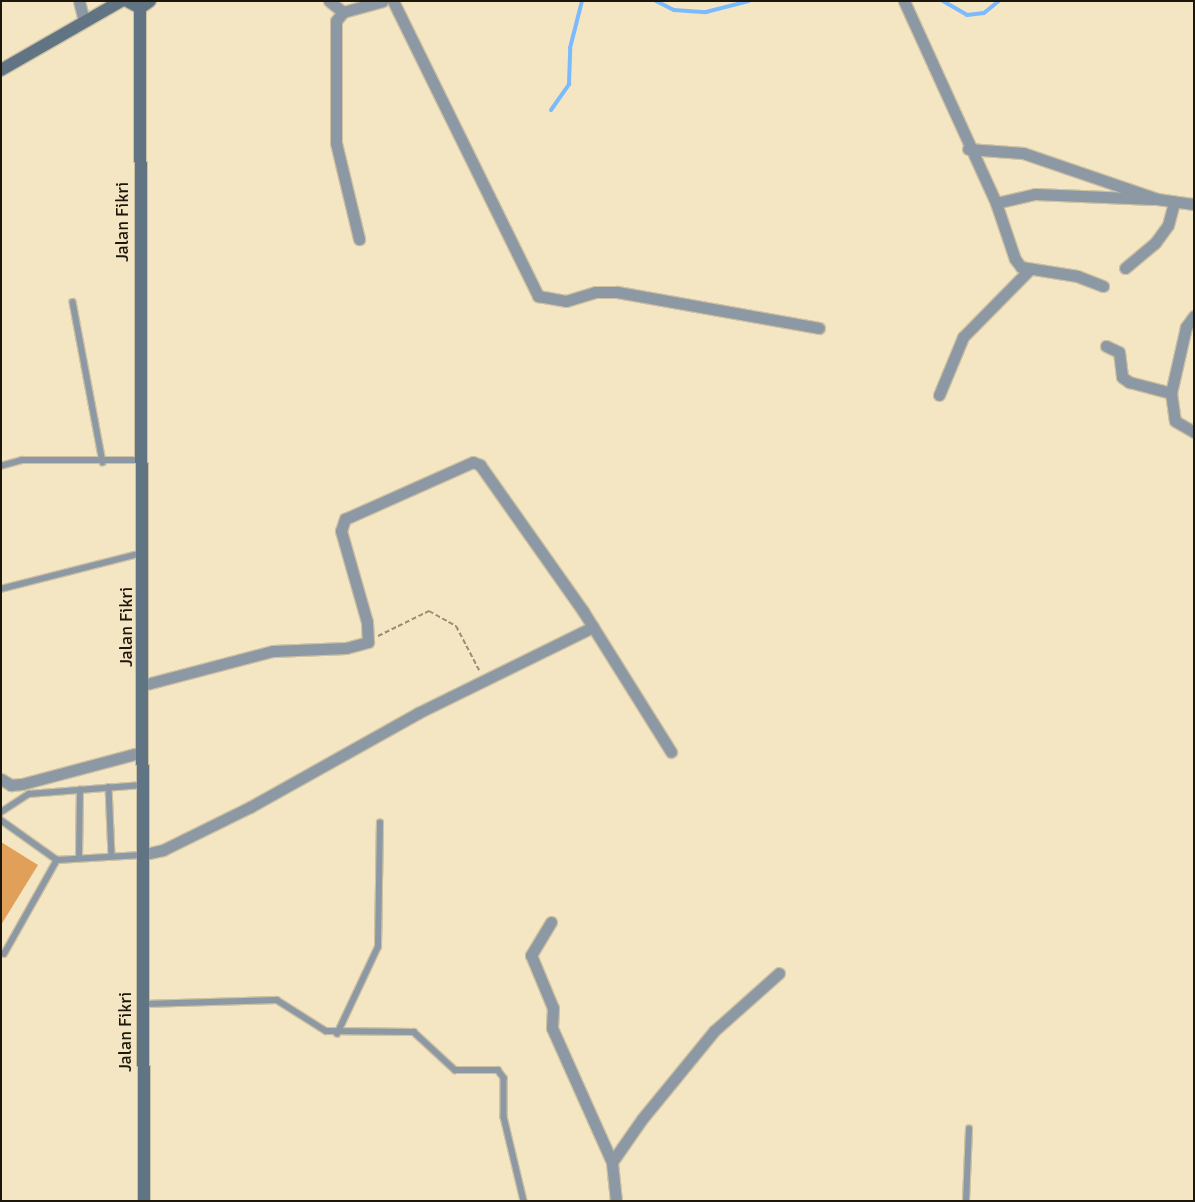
<!DOCTYPE html>
<style>
body{margin:0}
#map{position:relative;width:1195px;height:1202px;overflow:hidden;background:#f5e6c3;font-family:Signika,sans-serif}
div>[style]{position:absolute}
[style*='--x']{left:calc(var(--x)*1px);top:calc(var(--y)*1px);width:calc(var(--w)*1px);rotate:calc(var(--a)*1deg)}
.stream>*{height:4px;margin:-2px;padding:0 2px;transform-origin:2px;border-radius:2px;background:#7cbafe}
.building>*{inset:0;background:#e0a059}
.path>*{height:2px;margin-top:-1px;transform-origin:0;background:repeating-linear-gradient(90deg,#998e75 0 5px,transparent 0 7.5px)}
.roads{filter:drop-shadow(1px 0 #cec1a2) drop-shadow(-1px 0 #cec1a2) drop-shadow(0 1px #cec1a2) drop-shadow(0 -1px #cec1a2)}
.lane>*{height:5.5px;margin:-2.75px;padding:0 2.75px;transform-origin:2.75px;border-radius:2.75px;background:#8c99a4}
.street>*{height:11px;margin:-5.5px;padding:0 5.5px;transform-origin:5.5px;border-radius:5.5px;background:#8c99a4}
.secondary>*{height:12px;margin:-6px;padding:0 6px;transform-origin:6px;border-radius:6px;background:#607483}
span{translate:-50% -50%;white-space:nowrap;text-align:center;line-height:1.15;-webkit-text-stroke:4.5px #f5e6c3;paint-order:stroke}
.street-label{font-size:18px;color:#1c170a}
.frame{position:absolute;inset:0;border:2px solid #1c170a;pointer-events:none}
</style>
<div id="map">
<div class="stream">
<i style="--x:656;--y:1;--w:20;--a:27"></i>
<i style="--x:674;--y:10;--w:32;--a:4"></i>
<i style="--x:706;--y:12;--w:44;--a:-14.3"></i>
<i style="--x:943;--y:1;--w:28;--a:30"></i>
<i style="--x:967;--y:15;--w:17;--a:-7"></i>
<i style="--x:984;--y:13;--w:19;--a:-39"></i>
<i style="--x:551;--y:110;--w:32;--a:-55"></i>
<i style="--x:569;--y:84;--w:36;--a:-88"></i>
<i style="--x:570;--y:48;--w:49;--a:-75.7"></i>
</div>
<div class="building">
<i style="clip-path:polygon(1px 842px,38px 865px,1px 925px)"></i>
</div>
<div class="path">
<i style="--x:378;--y:636;--w:57;--a:-26.1"></i>
<i style="--x:429;--y:611;--w:31;--a:29"></i>
<i style="--x:456;--y:626;--w:50;--a:62.4"></i>
</div>
<div class="roads">
<div class="lane">
<i style="--x:73;--y:302;--w:163;--a:79.4"></i>
<i style="--x:1;--y:466;--w:22;--a:-16"></i>
<i style="--x:22;--y:460;--w:120;--a:0"></i>
<i style="--x:1;--y:589;--w:146;--a:-14.3"></i>
<i style="--x:109;--y:787;--w:69;--a:87.5"></i>
<i style="--x:1;--y:812;--w:33;--a:-33"></i>
<i style="--x:29;--y:794;--w:113;--a:-4.6"></i>
<i style="--x:1;--y:820;--w:69;--a:35.5"></i>
<i style="--x:57;--y:860;--w:84;--a:-3.4"></i>
<i style="--x:79;--y:858;--w:68;--a:-89.2"></i>
<i style="--x:4;--y:954;--w:108;--a:-60.6"></i>
<i style="--x:144;--y:1004;--w:133;--a:-1.7"></i>
<i style="--x:277;--y:1000;--w:58;--a:32.3"></i>
<i style="--x:326;--y:1031;--w:88;--a:0.7"></i>
<i style="--x:414;--y:1032;--w:56;--a:42.8"></i>
<i style="--x:455;--y:1070;--w:43;--a:0"></i>
<i style="--x:498;--y:1070;--w:10;--a:53"></i>
<i style="--x:504;--y:1078;--w:39;--a:90"></i>
<i style="--x:504;--y:1117;--w:86;--a:76.6"></i>
<i style="--x:337;--y:1034;--w:96;--a:-64.8"></i>
<i style="--x:378;--y:947;--w:124;--a:-89.1"></i>
<i style="--x:966;--y:1201;--w:72;--a:-87.6"></i>
</div>
<div class="street">
<i style="--x:79;--y:1;--w:21;--a:76"></i>
<i style="--x:329;--y:1;--w:18;--a:38"></i>
<i style="--x:343;--y:12;--w:41;--a:-15.4"></i>
<i style="--x:393;--y:1;--w:329;--a:63.8"></i>
<i style="--x:538;--y:296;--w:28;--a:10"></i>
<i style="--x:566;--y:301;--w:30;--a:-17"></i>
<i style="--x:595;--y:292;--w:22;--a:0"></i>
<i style="--x:617;--y:292;--w:205;--a:10.1"></i>
<i style="--x:904;--y:1;--w:222;--a:65.5"></i>
<i style="--x:996;--y:203;--w:59;--a:71.3"></i>
<i style="--x:1015;--y:259;--w:10;--a:53"></i>
<i style="--x:1021;--y:267;--w:57;--a:9.1"></i>
<i style="--x:1077;--y:276;--w:28;--a:21"></i>
<i style="--x:343;--y:12;--w:11;--a:128"></i>
<i style="--x:336;--y:21;--w:122;--a:90"></i>
<i style="--x:336;--y:143;--w:99;--a:76.5"></i>
<i style="--x:968;--y:149;--w:55;--a:4.2"></i>
<i style="--x:1023;--y:153;--w:142;--a:18.9"></i>
<i style="--x:1157;--y:199;--w:37;--a:8"></i>
<i style="--x:996;--y:203;--w:40;--a:-13"></i>
<i style="--x:1035;--y:194;--w:118;--a:2.4"></i>
<i style="--x:1125;--y:268;--w:39;--a:-40"></i>
<i style="--x:1155;--y:243;--w:22;--a:-54"></i>
<i style="--x:1168;--y:225;--w:24;--a:-75"></i>
<i style="--x:1194;--y:316;--w:14;--a:126"></i>
<i style="--x:1186;--y:327;--w:68;--a:102.8"></i>
<i style="--x:1171;--y:393;--w:28;--a:82"></i>
<i style="--x:1175;--y:421;--w:22;--a:30"></i>
<i style="--x:1106;--y:346;--w:14;--a:25"></i>
<i style="--x:1119;--y:352;--w:25;--a:83"></i>
<i style="--x:1122;--y:377;--w:9;--a:36"></i>
<i style="--x:1129;--y:382;--w:43;--a:14.7"></i>
<i style="--x:939;--y:395;--w:63;--a:-67.5"></i>
<i style="--x:963;--y:337;--w:95;--a:-45.4"></i>
<i style="--x:143;--y:685;--w:134;--a:-14.7"></i>
<i style="--x:273;--y:651;--w:73;--a:-2.4"></i>
<i style="--x:346;--y:648;--w:23;--a:-15"></i>
<i style="--x:368;--y:642;--w:20;--a:-93"></i>
<i style="--x:367;--y:622;--w:95;--a:-105.9"></i>
<i style="--x:341;--y:531;--w:13;--a:-72"></i>
<i style="--x:345;--y:519;--w:140;--a:-24"></i>
<i style="--x:473;--y:462;--w:8;--a:23"></i>
<i style="--x:480;--y:465;--w:179;--a:54.8"></i>
<i style="--x:583;--y:611;--w:166;--a:58"></i>
<i style="--x:1;--y:779;--w:12;--a:31"></i>
<i style="--x:11;--y:785;--w:11;--a:-5"></i>
<i style="--x:22;--y:784;--w:124;--a:-14.9"></i>
<i style="--x:141;--y:855;--w:23;--a:-13"></i>
<i style="--x:163;--y:850;--w:97;--a:-26.3"></i>
<i style="--x:250;--y:807;--w:193;--a:-29.2"></i>
<i style="--x:418;--y:713;--w:195;--a:-26.2"></i>
<i style="--x:551;--y:922;--w:39;--a:121"></i>
<i style="--x:531;--y:955;--w:57;--a:67.5"></i>
<i style="--x:553;--y:1008;--w:20;--a:93"></i>
<i style="--x:552;--y:1028;--w:147;--a:65.9"></i>
<i style="--x:616;--y:1201;--w:39;--a:-96"></i>
<i style="--x:612;--y:1162;--w:52;--a:-55.1"></i>
<i style="--x:642;--y:1119;--w:114;--a:-50.7"></i>
<i style="--x:714;--y:1031;--w:87;--a:-41.7"></i>
</div>
<div class="secondary">
<i style="--x:127;--y:1;--w:15;--a:28"></i>
<i style="--x:140;--y:8;--w:12;--a:-35"></i>
<i style="--x:140;--y:8;--w:1193;--a:89.81"></i>
<i style="--x:1;--y:70;--w:138;--a:-29.9"></i>
</div>
</div>
<div class="street-label">
<span style="left:122px;top:222px;rotate:-90deg">Jalan Fikri</span>
<span style="left:126px;top:627px;rotate:-90deg">Jalan Fikri</span>
<span style="left:125px;top:1032px;rotate:-90deg">Jalan Fikri</span>
</div>
<div class="frame"></div>
</div>
